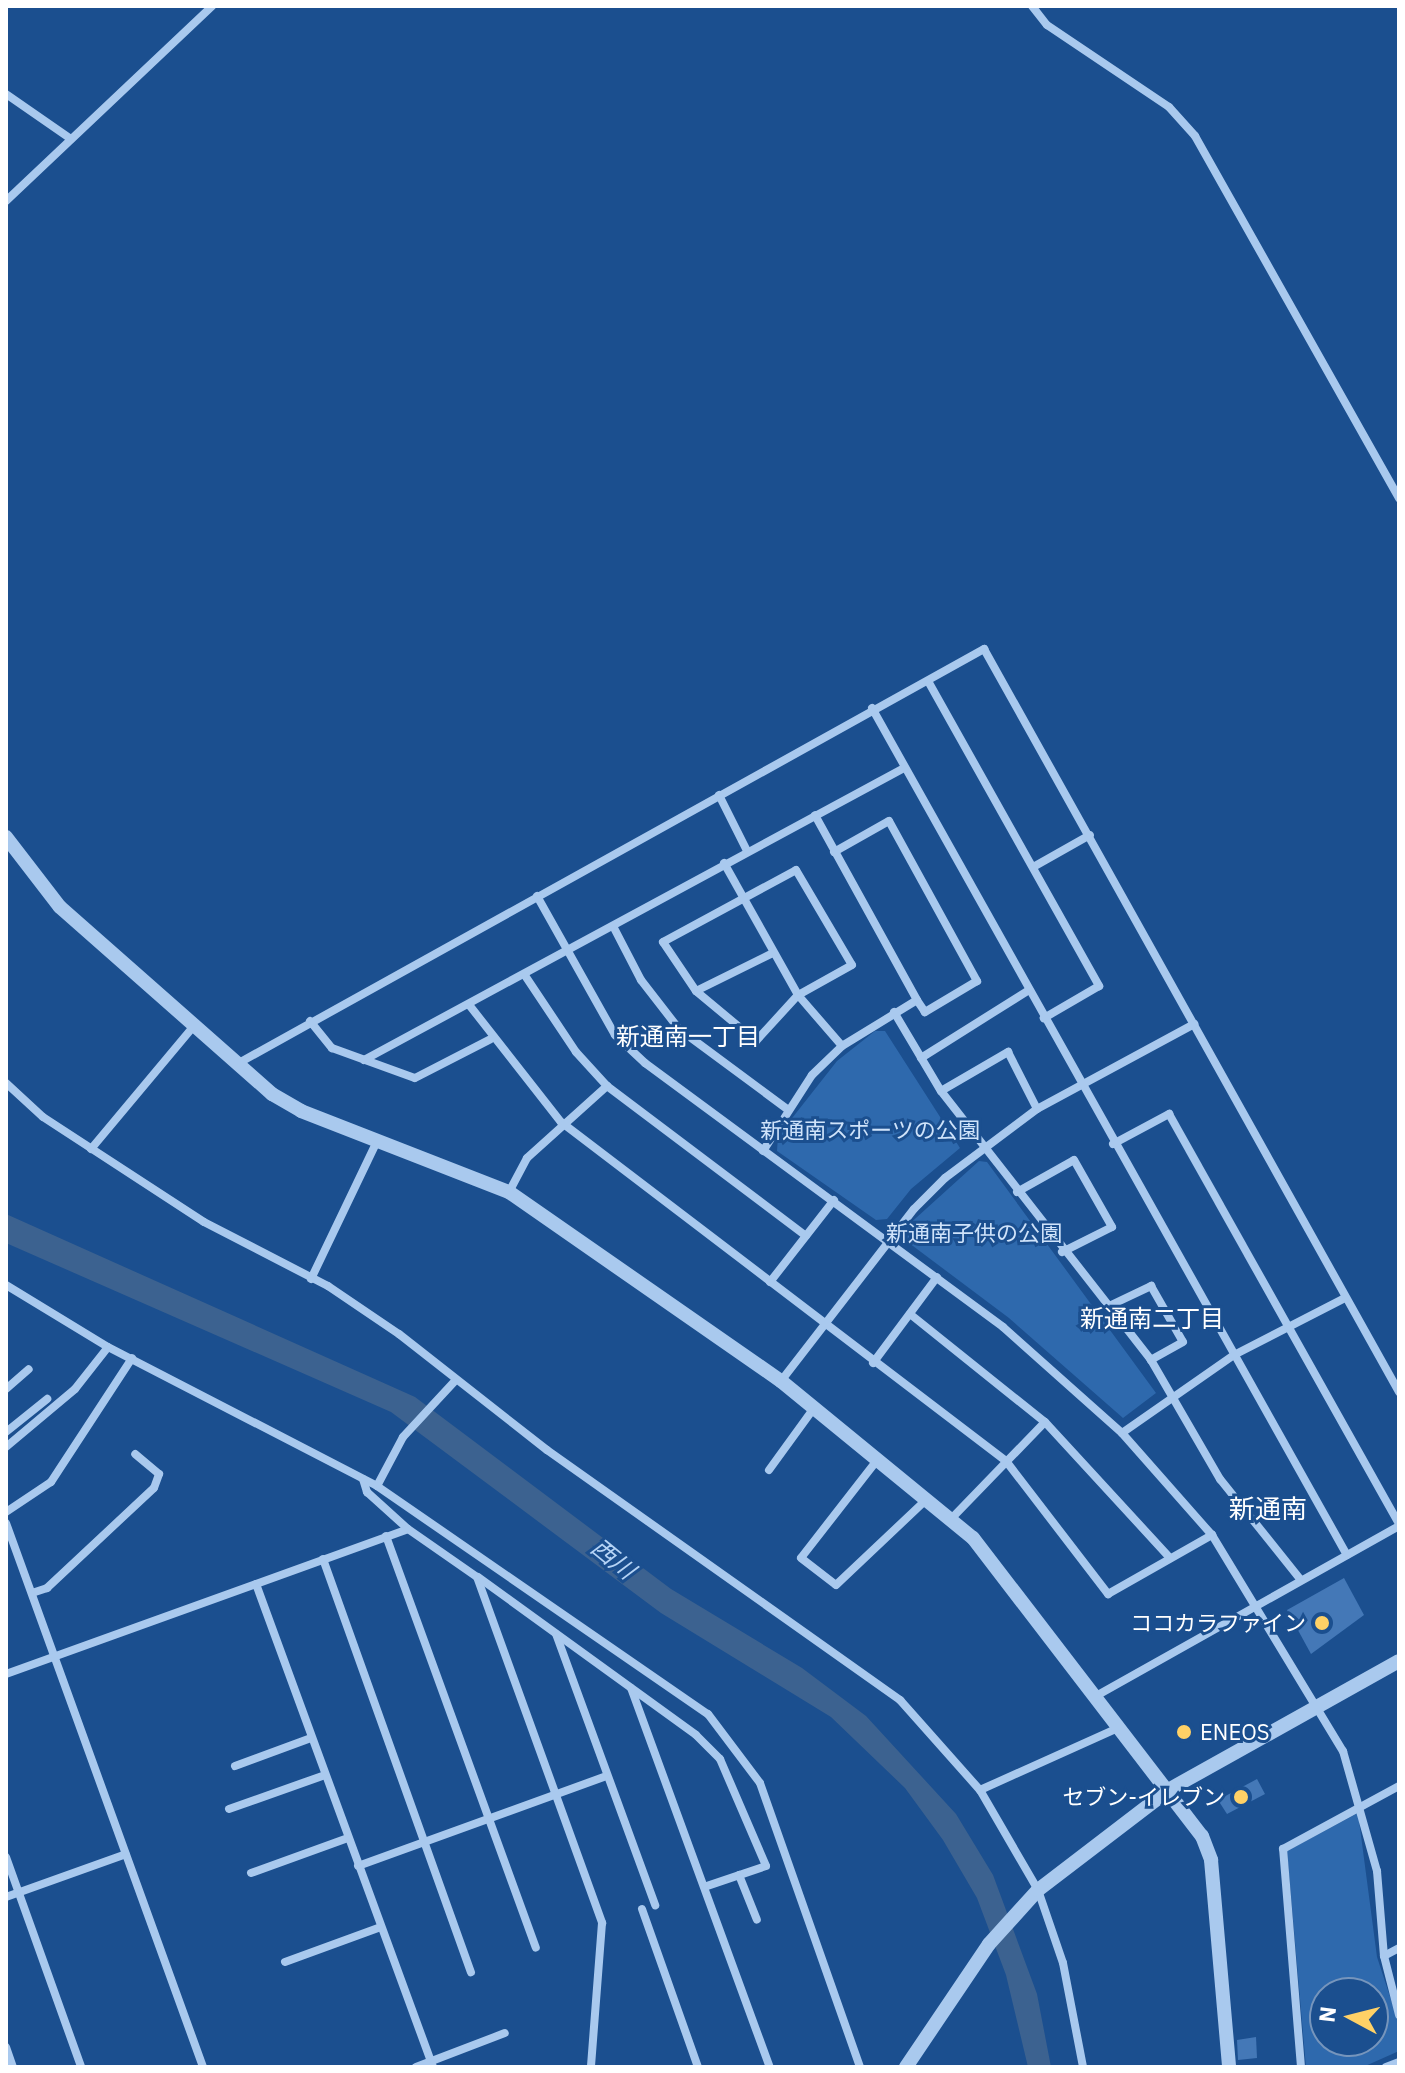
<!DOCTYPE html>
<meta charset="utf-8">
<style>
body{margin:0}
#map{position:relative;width:1405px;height:2073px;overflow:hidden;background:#1b4f8f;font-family:"IBM Plex Sans","Noto Sans JP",sans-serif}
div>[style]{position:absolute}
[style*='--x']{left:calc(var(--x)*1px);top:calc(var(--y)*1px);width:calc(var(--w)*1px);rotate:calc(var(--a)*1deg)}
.green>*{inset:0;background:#2e69ad}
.water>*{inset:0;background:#3c6290}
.building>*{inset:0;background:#4478b7}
.minor>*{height:8px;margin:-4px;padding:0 4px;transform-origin:4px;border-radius:4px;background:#a9c9ee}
.tertiary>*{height:14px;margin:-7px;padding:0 7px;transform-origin:7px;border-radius:7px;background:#a9c9ee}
.dots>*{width:22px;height:22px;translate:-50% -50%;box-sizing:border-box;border:4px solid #1b4f8f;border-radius:50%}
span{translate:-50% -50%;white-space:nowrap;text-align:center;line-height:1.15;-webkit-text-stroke:6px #1b4f8f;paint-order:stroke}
.park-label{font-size:22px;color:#cfe3fa}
.poi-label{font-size:22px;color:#fff}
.right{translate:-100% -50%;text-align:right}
.left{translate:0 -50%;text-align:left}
.neighbourhood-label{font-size:24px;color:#fff}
.water-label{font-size:24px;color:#b5d3f5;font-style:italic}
.quarter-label{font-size:26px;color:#fff}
.frame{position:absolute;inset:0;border:8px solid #fff;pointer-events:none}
.north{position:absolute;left:1309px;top:1977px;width:80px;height:80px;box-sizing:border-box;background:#1b4f8f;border:2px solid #7695bc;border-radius:50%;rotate:277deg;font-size:22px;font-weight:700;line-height:32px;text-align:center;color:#fff}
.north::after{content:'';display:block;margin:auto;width:28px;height:36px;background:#ffd166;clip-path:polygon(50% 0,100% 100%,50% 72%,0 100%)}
</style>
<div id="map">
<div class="green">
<i style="clip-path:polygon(875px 1031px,885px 1031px,960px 1148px,911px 1189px,887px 1219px,876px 1220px,777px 1151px,778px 1136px,837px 1061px)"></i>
<i style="clip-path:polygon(979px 1161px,987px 1162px,1156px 1393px,1123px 1418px,1009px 1318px,905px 1240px,906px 1227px)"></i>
<i style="clip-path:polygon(evenodd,1358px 1813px,1377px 1957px,1399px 2024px,1399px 2051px,1363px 2067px,1306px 2067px,1287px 1851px,1358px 1813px,1325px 1993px,1373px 1993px,1373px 2041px,1325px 2041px,1325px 1993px)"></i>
</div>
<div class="water">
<i style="clip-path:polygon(6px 1214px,415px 1397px,671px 1589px,802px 1668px,866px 1716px,956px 1814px,993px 1875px,1037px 1994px,1051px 2067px,1028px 2067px,1006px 1975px,977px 1898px,943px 1840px,905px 1788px,831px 1717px,661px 1613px,391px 1412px,6px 1243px)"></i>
</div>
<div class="building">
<i style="clip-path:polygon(1344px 1578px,1364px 1615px,1311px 1654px,1287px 1610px)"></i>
<i style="clip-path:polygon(1257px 1779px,1265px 1794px,1227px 1814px,1218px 1800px)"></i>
<i style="clip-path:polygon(1256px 2037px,1257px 2058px,1238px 2060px,1237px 2040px)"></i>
</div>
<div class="minor">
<i style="--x:1032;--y:6;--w:24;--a:52"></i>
<i style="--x:1047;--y:25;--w:147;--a:33.9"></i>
<i style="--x:1169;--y:107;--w:39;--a:48"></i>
<i style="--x:1195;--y:136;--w:416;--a:60.6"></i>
<i style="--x:6;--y:94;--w:79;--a:34.7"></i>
<i style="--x:6;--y:201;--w:284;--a:-43.4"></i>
<i style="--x:928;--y:681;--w:350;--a:60.7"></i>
<i style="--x:1099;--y:986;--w:64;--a:149.8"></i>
<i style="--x:872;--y:708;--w:971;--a:60.72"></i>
<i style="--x:719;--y:795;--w:63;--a:63.4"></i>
<i style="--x:834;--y:852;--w:63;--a:-29.4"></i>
<i style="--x:889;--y:821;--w:183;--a:61.2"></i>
<i style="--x:977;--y:981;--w:61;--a:149.2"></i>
<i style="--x:925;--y:1012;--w:14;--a:-124"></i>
<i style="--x:724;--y:863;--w:151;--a:60.7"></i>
<i style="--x:798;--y:995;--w:67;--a:49.2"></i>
<i style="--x:1035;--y:866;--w:63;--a:-29.4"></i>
<i style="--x:796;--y:870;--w:110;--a:59.5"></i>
<i style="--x:852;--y:965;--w:62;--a:150.9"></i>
<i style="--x:798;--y:995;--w:62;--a:132.4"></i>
<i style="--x:756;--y:1041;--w:78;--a:-140.2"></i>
<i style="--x:696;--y:991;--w:59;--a:-124"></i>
<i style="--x:663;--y:942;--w:151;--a:-28.4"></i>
<i style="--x:537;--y:896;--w:159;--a:60.7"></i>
<i style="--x:615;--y:1035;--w:41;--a:43"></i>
<i style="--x:645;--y:1063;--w:445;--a:36.4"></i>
<i style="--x:1003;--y:1327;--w:159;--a:41.7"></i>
<i style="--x:1122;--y:1433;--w:136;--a:48.6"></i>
<i style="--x:1212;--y:1535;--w:253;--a:58.8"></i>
<i style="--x:1343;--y:1751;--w:125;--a:74.2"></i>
<i style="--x:1377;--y:1871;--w:85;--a:85.3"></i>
<i style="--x:1384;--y:1956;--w:61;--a:75.7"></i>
<i style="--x:613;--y:926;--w:61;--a:62.6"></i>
<i style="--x:641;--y:980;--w:62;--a:52.2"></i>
<i style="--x:679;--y:1029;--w:134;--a:36.5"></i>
<i style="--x:526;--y:977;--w:90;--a:56.3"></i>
<i style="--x:576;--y:1052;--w:46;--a:47.6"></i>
<i style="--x:607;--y:1086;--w:249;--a:37"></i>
<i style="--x:696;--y:991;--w:86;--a:-26.3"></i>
<i style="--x:470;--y:1006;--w:147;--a:51.9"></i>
<i style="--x:561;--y:1122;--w:559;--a:37.3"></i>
<i style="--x:1006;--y:1461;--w:168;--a:52.5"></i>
<i style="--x:1108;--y:1594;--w:120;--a:-29.6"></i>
<i style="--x:894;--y:1012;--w:92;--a:59.3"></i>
<i style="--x:941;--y:1091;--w:341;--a:52"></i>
<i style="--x:1151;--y:1360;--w:138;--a:59.9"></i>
<i style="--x:1220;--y:1479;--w:129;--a:51.3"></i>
<i style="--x:310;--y:1021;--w:35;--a:51"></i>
<i style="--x:332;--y:1048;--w:88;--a:19.9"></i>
<i style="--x:415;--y:1078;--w:85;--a:-27.2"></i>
<i style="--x:921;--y:1058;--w:128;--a:-32.2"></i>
<i style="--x:364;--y:1060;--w:614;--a:-28.4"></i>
<i style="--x:237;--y:1064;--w:855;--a:-29.05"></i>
<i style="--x:984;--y:649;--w:851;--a:60.81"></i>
<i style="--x:6;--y:1083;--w:50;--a:42.6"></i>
<i style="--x:43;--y:1117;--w:192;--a:33.1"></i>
<i style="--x:204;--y:1222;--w:140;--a:27.3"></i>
<i style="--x:328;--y:1286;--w:86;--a:34.1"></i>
<i style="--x:399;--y:1334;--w:188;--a:38.1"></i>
<i style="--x:547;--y:1450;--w:433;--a:35.3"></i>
<i style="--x:900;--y:1700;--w:120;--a:48.4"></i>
<i style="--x:980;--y:1790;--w:116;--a:59.9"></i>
<i style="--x:1038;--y:1890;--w:77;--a:71.1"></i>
<i style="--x:1063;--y:1963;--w:106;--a:79.1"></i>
<i style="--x:941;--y:1091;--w:78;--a:-30.2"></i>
<i style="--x:1008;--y:1052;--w:64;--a:63"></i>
<i style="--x:1113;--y:1144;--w:64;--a:-28.2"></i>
<i style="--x:1169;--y:1114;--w:470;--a:60.7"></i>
<i style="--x:91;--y:1149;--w:160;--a:-50.1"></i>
<i style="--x:763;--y:1151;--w:90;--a:-57.2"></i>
<i style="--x:812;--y:1075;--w:42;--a:-44"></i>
<i style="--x:842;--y:1046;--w:88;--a:-31.5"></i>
<i style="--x:917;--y:1000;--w:211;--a:-118.9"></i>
<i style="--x:509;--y:1192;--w:38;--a:-62"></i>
<i style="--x:527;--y:1158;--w:108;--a:-42"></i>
<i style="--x:1017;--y:1192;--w:65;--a:-29.3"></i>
<i style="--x:1074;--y:1160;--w:77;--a:60.4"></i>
<i style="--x:1112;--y:1227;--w:56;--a:153.4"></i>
<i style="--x:311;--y:1279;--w:153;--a:-64.4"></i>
<i style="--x:770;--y:1282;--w:104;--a:-52"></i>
<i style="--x:6;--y:1285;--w:119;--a:31.3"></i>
<i style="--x:108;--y:1347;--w:303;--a:27.3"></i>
<i style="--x:377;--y:1486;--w:402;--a:34.6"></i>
<i style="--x:708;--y:1714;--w:86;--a:53"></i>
<i style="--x:760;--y:1783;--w:301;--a:70.6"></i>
<i style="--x:1109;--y:1306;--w:47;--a:-25.5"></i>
<i style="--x:1151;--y:1286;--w:64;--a:60.3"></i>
<i style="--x:1183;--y:1342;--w:37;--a:151"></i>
<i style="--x:910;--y:1314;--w:173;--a:38.7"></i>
<i style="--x:1045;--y:1422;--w:185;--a:47.4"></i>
<i style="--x:873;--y:1363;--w:107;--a:-53.3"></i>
<i style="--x:781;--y:1381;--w:217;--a:-52.3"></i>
<i style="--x:914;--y:1209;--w:44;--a:-45"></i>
<i style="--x:945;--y:1178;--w:115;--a:-36.9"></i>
<i style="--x:1037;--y:1109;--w:179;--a:-28.4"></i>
<i style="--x:6;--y:1389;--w:30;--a:-41"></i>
<i style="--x:6;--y:1432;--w:53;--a:-38.8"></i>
<i style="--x:1122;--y:1433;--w:136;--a:-34.9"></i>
<i style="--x:1234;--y:1355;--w:125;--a:-27.2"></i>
<i style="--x:6;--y:1447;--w:90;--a:-40"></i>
<i style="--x:75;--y:1389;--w:53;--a:-51.8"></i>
<i style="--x:878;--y:1459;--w:125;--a:127.9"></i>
<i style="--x:801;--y:1558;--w:44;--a:37.6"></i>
<i style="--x:836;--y:1585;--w:125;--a:-43.4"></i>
<i style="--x:769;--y:1470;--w:77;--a:-54"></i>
<i style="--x:363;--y:1479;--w:14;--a:73"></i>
<i style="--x:367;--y:1492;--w:55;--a:42.1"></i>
<i style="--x:408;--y:1529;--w:84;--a:34.8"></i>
<i style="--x:477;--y:1577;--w:368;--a:70.1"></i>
<i style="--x:602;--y:1923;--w:144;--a:94.4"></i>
<i style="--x:377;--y:1486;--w:55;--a:-62"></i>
<i style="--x:403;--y:1437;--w:75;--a:-47.2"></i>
<i style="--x:6;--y:1512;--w:54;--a:-33.7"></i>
<i style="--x:51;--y:1482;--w:148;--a:-56.8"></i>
<i style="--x:951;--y:1519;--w:135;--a:-45.9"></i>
<i style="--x:6;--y:1523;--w:579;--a:70.09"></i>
<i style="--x:386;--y:1536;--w:438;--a:70"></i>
<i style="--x:323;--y:1559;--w:439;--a:70.3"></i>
<i style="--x:478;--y:1577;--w:269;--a:35.9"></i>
<i style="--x:696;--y:1735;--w:34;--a:45"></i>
<i style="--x:720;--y:1759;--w:116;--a:66.7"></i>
<i style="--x:766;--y:1866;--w:65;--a:161.3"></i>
<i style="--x:256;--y:1584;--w:514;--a:69.87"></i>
<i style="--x:32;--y:1593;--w:16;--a:-18"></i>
<i style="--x:47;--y:1588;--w:146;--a:-43.1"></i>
<i style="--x:154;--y:1488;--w:15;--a:-70"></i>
<i style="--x:159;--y:1474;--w:31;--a:-140"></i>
<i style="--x:556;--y:1634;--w:289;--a:69.9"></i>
<i style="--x:6;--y:1674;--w:427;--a:-19.8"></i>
<i style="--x:631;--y:1688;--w:404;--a:69.9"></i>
<i style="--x:1096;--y:1696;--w:347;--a:-29.3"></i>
<i style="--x:235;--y:1766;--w:81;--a:-20.2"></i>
<i style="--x:980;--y:1790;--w:154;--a:-24.2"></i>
<i style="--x:229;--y:1809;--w:102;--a:-19.5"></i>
<i style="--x:6;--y:1857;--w:223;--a:70.3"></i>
<i style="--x:358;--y:1866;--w:265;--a:-19.9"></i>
<i style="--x:251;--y:1873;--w:103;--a:-19.8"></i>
<i style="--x:739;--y:1875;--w:48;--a:68.2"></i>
<i style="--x:6;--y:1897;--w:127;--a:-19.7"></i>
<i style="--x:642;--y:1909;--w:168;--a:70.5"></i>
<i style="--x:1384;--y:1956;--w:17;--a:-28"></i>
<i style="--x:285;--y:1962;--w:102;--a:-20"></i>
<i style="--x:6;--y:2047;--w:21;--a:71"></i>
<i style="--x:416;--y:2067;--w:95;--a:-20.9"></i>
<i style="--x:1301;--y:2067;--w:219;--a:-94.7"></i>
<i style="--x:1283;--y:1849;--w:132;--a:-28.5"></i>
<i style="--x:1386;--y:2067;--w:14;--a:-21"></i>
</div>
<div class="tertiary">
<i style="--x:6;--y:837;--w:88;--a:52.4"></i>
<i style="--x:60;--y:907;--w:283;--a:41.4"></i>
<i style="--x:272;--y:1094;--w:34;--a:30"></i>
<i style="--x:301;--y:1111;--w:223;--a:21.3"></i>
<i style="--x:509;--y:1192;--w:331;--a:34.8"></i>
<i style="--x:781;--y:1381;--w:248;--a:39.3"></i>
<i style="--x:973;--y:1538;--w:376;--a:52.5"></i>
<i style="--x:1202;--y:1836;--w:26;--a:69"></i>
<i style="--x:1211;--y:1860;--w:208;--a:85"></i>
<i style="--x:906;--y:2067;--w:148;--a:-56"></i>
<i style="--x:989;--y:1944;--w:73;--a:-47.8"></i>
<i style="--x:1038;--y:1890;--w:166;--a:-37.4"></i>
<i style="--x:1170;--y:1789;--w:262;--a:-29.2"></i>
</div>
<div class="dots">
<i style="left:1322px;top:1623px;background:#ffd166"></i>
<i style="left:1184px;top:1732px;background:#ffd166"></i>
<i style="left:1241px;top:1797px;background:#ffd166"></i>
</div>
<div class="park-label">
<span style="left:870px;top:1130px">新通南スポーツの公園</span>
<span style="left:974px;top:1233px">新通南子供の公園</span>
</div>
<div class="poi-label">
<span class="right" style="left:1306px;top:1623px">ココカラファイン</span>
<span class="left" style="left:1200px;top:1732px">ENEOS</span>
<span class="right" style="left:1225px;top:1797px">セブン-イレブン</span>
</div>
<div class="neighbourhood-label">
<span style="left:688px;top:1037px">新通南一丁目</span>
<span style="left:1152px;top:1319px">新通南二丁目</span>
</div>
<div class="water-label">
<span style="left:613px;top:1559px;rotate:39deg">西川</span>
</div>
<div class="quarter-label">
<span style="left:1268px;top:1509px">新通南</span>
</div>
<div class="frame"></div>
<div class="north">N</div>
</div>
